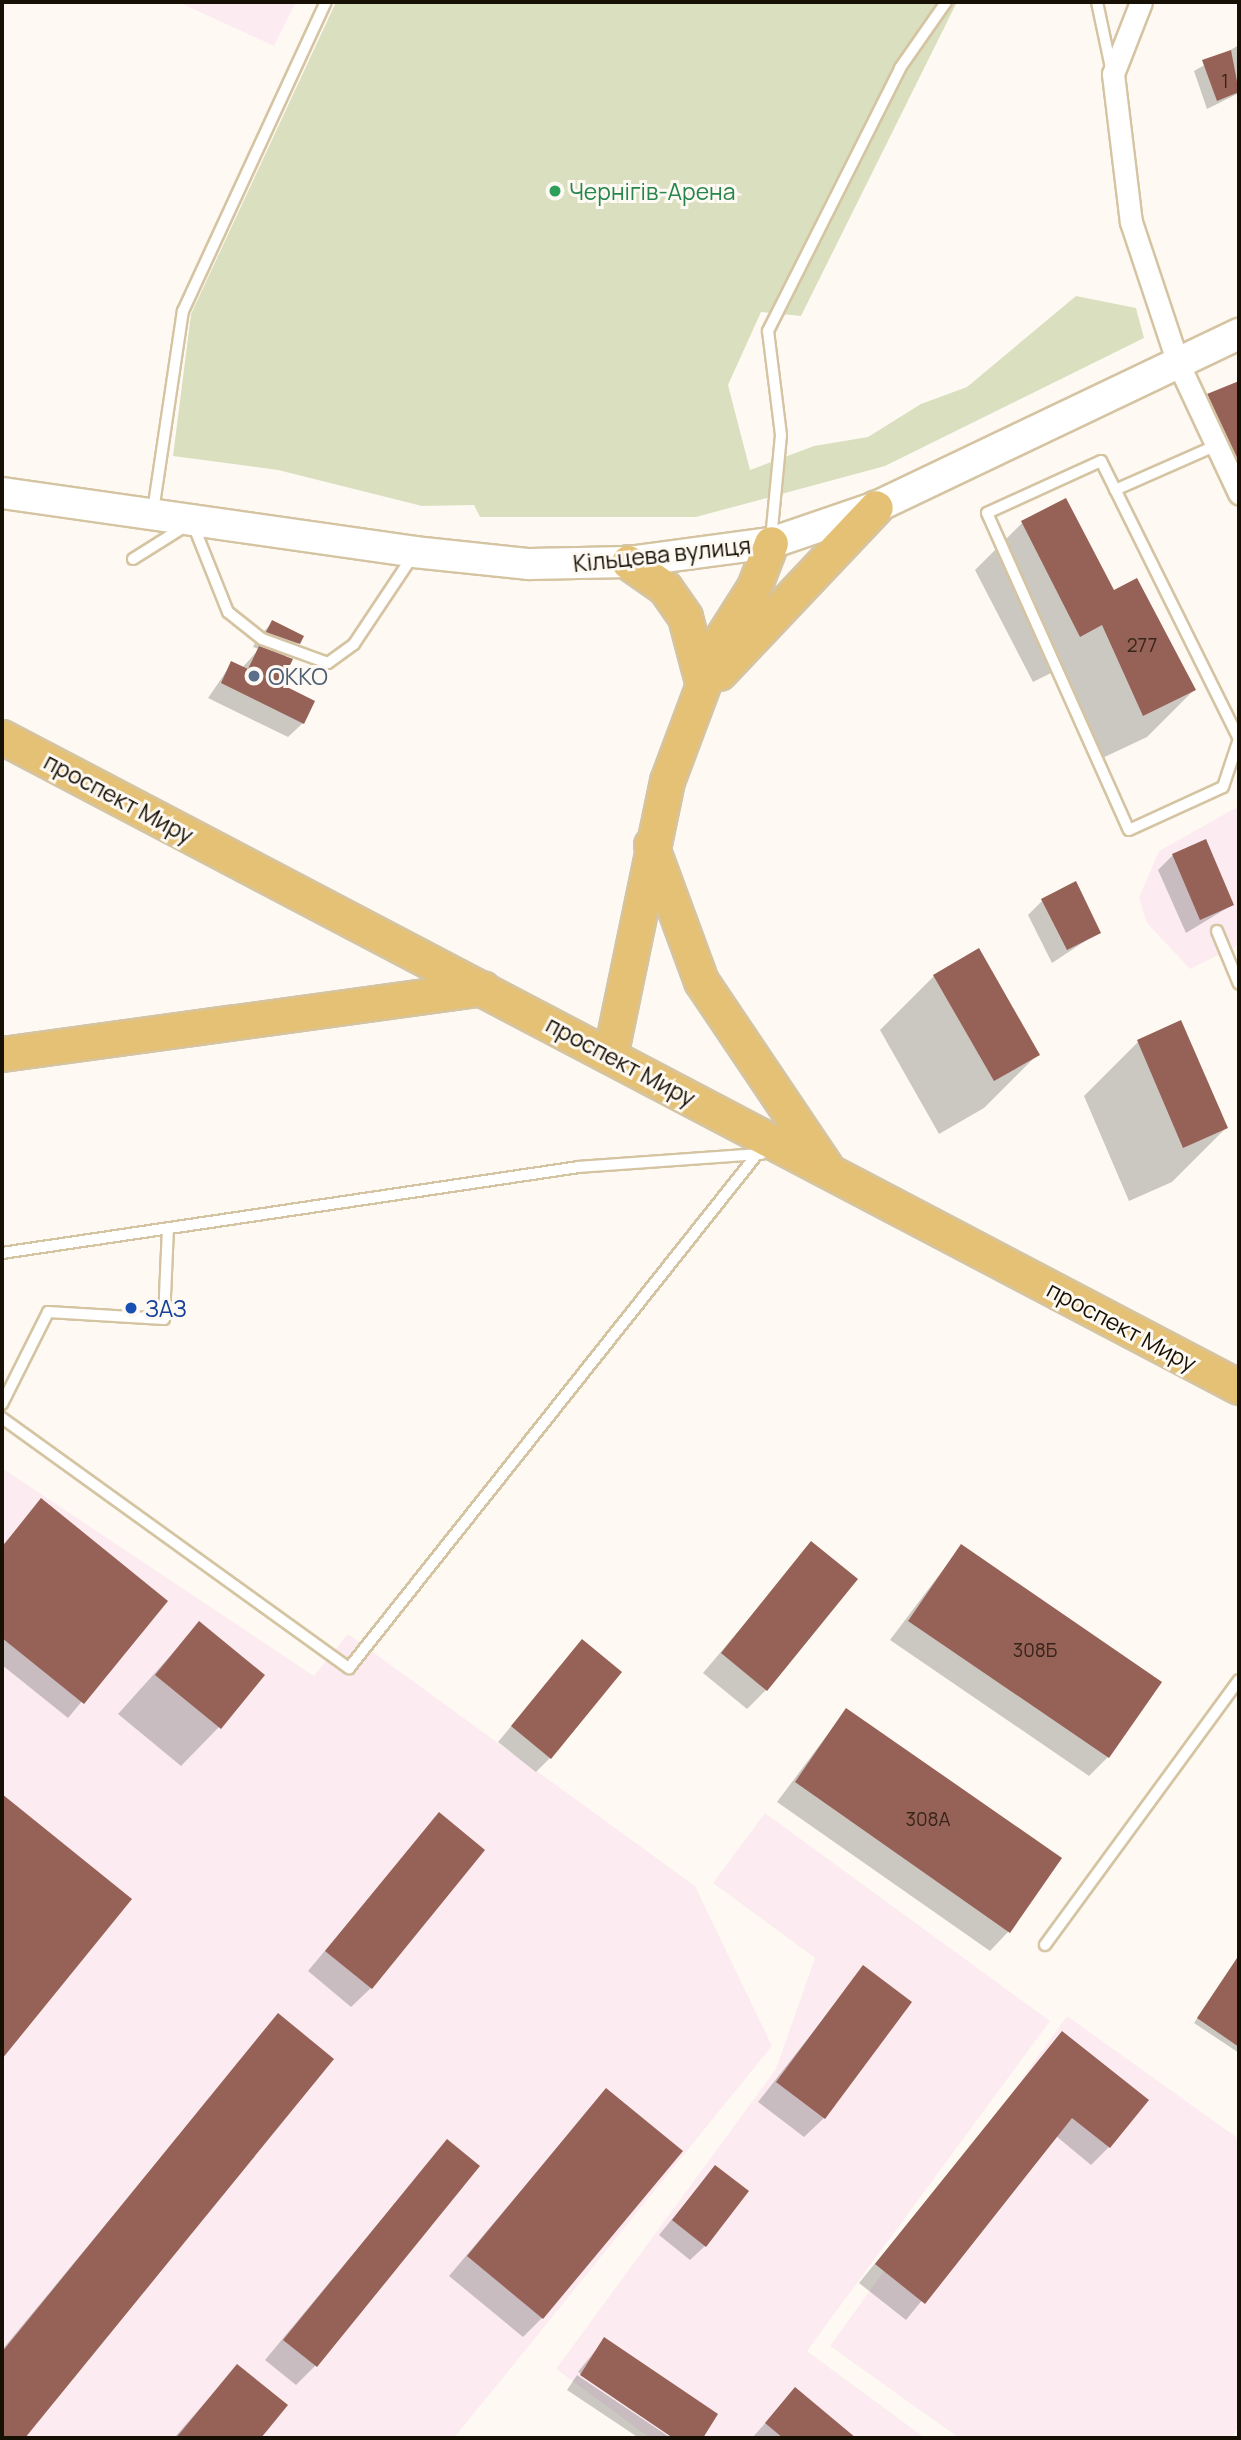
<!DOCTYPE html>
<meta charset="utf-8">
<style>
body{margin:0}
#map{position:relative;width:1241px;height:2440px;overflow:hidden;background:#fefaf3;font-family:Manrope,sans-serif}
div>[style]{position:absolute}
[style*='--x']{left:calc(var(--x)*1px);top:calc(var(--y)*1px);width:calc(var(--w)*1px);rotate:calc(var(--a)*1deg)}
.industrial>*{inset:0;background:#fcecf1}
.green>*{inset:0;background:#dae0bf}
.shadow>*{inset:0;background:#0003}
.building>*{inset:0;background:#966156}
.roads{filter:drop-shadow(2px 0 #d5c4a2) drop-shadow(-2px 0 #d5c4a2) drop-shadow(0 2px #d5c4a2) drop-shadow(0 -2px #d5c4a2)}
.service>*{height:10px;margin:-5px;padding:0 5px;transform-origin:5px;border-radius:5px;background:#fff}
.minor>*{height:21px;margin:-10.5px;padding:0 10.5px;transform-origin:10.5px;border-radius:10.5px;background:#fff}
.secondary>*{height:30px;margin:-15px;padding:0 15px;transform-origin:15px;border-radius:15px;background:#fff}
.primary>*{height:33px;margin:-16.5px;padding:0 16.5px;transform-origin:16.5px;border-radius:16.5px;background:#e5c176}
.dots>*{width:19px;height:19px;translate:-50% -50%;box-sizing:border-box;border:4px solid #fefaf3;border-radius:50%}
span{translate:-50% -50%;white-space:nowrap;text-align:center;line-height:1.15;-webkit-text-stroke:6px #fefaf3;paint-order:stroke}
.number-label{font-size:19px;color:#372519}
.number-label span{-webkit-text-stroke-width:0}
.leisure-label{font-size:23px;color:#27864d}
.left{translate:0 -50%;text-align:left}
.street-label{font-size:23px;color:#171105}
.service-label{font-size:23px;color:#4e5e75}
.transit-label{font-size:23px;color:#164399}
.frame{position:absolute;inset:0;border:4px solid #171105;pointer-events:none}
</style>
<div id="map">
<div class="industrial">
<i style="clip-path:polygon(178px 2px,296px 2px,274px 46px)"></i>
<i style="clip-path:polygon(1239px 806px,1239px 945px,1190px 969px,1147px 923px,1139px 898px,1159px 851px)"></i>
<i style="clip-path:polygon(2px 1468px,314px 1676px,348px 1634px,695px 1886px,772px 2046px,454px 2438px,2px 2438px)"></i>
<i style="clip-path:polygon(765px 1813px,1050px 2021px,807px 2351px,925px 2438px,650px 2438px,556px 2369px,776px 2069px,815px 1958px,713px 1883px)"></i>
<i style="clip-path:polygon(1067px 2016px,1239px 2139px,1239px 2426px,1231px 2438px,959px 2438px,830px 2346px)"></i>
</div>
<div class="green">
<i style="clip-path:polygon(336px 2px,957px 2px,801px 316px,761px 312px,728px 385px,750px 470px,814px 446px,868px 437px,921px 404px,967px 387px,1076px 296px,1136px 308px,1144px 338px,885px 466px,696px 517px,480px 517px,474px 505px,422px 506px,278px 470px,173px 456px,191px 314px)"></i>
</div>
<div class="shadow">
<i style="clip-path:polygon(1239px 45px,1239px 93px,1207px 109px,1194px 71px)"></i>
<i style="clip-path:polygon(1235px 385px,1239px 394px,1239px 475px,1204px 400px)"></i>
<i style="clip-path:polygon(1065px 500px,1113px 592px,1194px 690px,1147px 737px,1096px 761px,1055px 671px,1033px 682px,975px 570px,1022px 523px)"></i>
<i style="clip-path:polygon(272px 623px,298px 643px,284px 657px,278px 684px,303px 723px,288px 737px,208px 698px,232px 663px,242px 668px,259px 649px,253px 647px,258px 637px)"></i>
<i style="clip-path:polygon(1173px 855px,1232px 905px,1186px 933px,1158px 870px)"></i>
<i style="clip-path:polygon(1042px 901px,1099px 932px,1052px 963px,1028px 915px)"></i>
<i style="clip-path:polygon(934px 976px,1038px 1054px,984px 1108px,939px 1134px,880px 1030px)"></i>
<i style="clip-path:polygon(1180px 1023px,1226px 1128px,1172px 1182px,1129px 1201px,1084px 1096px,1138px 1042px)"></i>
<i style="clip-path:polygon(41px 1501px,165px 1602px,68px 1718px,2px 1665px,2px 1546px)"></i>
<i style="clip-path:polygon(812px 1544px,766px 1690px,747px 1709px,703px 1673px)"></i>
<i style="clip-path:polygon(961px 1546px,1108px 1757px,1089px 1776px,890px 1640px)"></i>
<i style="clip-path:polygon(199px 1624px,219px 1727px,181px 1766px,118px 1714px)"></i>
<i style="clip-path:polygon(582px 1642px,550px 1758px,536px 1772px,498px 1742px)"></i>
<i style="clip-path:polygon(846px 1710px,1009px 1931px,990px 1951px,777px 1802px)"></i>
<i style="clip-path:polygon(2px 1796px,129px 1900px,2px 2056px)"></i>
<i style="clip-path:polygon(439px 1814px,371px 1988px,351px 2007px,308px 1971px)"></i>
<i style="clip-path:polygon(1239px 1956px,1239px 2053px,1194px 2023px)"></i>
<i style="clip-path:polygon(864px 1967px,824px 2118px,804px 2137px,758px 2102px)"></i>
<i style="clip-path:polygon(278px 2016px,332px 2060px,23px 2438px,2px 2438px,2px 2350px)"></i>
<i style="clip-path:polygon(1062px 2034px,1109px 2147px,1091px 2165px,1056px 2136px,906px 2320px,859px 2283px)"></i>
<i style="clip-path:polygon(606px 2090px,542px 2318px,523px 2337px,449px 2276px)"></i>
<i style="clip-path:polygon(447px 2141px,315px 2366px,296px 2385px,265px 2360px)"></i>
<i style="clip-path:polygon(715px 2167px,705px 2246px,690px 2260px,659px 2235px)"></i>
<i style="clip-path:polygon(604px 2340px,716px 2415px,701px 2438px,677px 2438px,578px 2372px)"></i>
<i style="clip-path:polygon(237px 2366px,285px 2406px,258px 2438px,174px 2438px)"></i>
<i style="clip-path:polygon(577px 2375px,671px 2438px,639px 2438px,567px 2390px)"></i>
<i style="clip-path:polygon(795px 2390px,853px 2438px,752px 2438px)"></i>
</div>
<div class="building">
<i style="clip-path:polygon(1231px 50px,1239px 92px,1217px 101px,1202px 60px)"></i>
<i style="clip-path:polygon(1239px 381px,1239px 462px,1207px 394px)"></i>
<i style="clip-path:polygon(1066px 498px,1114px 590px,1137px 578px,1196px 690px,1143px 716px,1102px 625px,1080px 637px,1021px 521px)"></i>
<i style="clip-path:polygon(272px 620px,304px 636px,300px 644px,266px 632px)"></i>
<i style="clip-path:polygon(259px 646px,293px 659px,281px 684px,315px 701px,304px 724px,221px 683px,231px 661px,248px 669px)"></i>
<i style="clip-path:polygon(1206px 839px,1234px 905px,1200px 920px,1172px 854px)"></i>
<i style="clip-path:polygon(1076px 881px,1101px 933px,1067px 950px,1041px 899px)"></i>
<i style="clip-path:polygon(979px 948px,1040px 1055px,994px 1081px,933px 975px)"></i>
<i style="clip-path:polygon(1181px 1020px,1228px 1128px,1183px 1148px,1137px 1040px)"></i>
<i style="clip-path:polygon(41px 1498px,168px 1601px,84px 1704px,2px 1638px,2px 1547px)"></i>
<i style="clip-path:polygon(811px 1541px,858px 1579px,767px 1691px,721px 1653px)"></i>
<i style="clip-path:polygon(961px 1544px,1162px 1682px,1109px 1758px,908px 1621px)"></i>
<i style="clip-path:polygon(199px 1621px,265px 1675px,221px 1729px,155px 1675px)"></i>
<i style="clip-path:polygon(582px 1639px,622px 1672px,551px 1759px,511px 1726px)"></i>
<i style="clip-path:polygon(846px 1708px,1062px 1858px,1010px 1933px,795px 1782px)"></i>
<i style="clip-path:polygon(2px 1794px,132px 1899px,2px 2059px)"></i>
<i style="clip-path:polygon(439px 1812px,485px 1850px,372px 1989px,325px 1951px)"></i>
<i style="clip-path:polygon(1239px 1955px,1239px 2047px,1197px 2018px)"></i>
<i style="clip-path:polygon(863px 1965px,912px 2002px,825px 2119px,776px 2082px)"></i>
<i style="clip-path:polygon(278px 2013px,334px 2059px,25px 2438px,2px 2438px,2px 2352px)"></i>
<i style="clip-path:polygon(1062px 2031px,1149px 2100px,1110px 2148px,1072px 2118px,925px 2304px,875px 2264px)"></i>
<i style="clip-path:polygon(606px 2088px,683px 2151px,543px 2319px,467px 2256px)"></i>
<i style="clip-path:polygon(447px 2139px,480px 2166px,317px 2367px,283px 2340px)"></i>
<i style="clip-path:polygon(715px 2165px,749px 2191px,706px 2247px,672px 2220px)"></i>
<i style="clip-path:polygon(604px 2337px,718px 2414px,703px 2438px,673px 2438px,580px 2375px)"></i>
<i style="clip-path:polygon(237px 2364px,288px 2405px,261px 2438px,176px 2438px)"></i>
<i style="clip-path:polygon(795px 2387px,856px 2438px,783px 2438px,765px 2423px)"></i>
</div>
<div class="roads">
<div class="service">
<i style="--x:1097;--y:2;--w:67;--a:78"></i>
<i style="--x:1115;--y:490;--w:111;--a:-23.8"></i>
<i style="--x:153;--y:511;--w:202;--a:-81.5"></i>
<i style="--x:183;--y:311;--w:340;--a:-65.2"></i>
<i style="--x:771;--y:539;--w:104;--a:-84.5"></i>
<i style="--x:781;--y:435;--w:105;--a:-97.1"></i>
<i style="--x:768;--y:331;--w:294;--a:-63.3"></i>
<i style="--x:900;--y:68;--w:80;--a:-55.1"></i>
<i style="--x:133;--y:559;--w:70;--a:-32.1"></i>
<i style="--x:192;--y:522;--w:97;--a:68.2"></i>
<i style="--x:228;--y:612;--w:43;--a:38.5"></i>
<i style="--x:262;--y:639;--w:70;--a:20"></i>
<i style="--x:328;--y:663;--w:32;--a:-36"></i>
<i style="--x:354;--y:644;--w:108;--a:-56.3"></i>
<i style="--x:1239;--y:739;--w:310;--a:-116.4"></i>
<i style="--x:1101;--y:461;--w:125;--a:155.5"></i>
<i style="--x:987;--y:513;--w:347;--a:65.9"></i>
<i style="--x:1129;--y:830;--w:103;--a:-24.6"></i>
<i style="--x:1223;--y:787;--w:51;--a:-71.6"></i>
<i style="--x:1217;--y:931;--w:57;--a:67.5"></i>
<i style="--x:2;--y:1253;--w:583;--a:-8.48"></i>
<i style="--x:579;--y:1167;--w:183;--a:-4.1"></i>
<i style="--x:2;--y:1404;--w:103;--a:-63.4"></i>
<i style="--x:48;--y:1312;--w:116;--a:3.5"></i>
<i style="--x:164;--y:1319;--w:91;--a:-87.5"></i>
<i style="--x:2;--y:1418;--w:428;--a:35.8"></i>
<i style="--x:349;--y:1668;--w:658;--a:-51.54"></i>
<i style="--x:1045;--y:1945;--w:328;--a:-53.8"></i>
</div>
<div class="minor">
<i style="--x:1141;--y:2;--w:77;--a:111.3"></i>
<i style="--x:1113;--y:74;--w:149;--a:83.1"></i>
<i style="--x:1131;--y:222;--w:149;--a:71.6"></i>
<i style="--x:1178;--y:363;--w:144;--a:64.9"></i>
</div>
<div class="secondary">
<i style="--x:2;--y:493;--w:416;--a:8.1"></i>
<i style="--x:414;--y:552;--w:116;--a:6"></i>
<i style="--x:529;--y:564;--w:99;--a:-1.2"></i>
<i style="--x:628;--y:562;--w:144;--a:-7.6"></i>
<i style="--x:771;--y:543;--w:111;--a:-18.9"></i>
<i style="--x:876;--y:507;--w:402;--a:-25.5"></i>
</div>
<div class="primary">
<i style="--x:628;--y:562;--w:45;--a:35.1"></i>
<i style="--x:665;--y:588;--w:35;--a:55"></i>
<i style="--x:685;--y:617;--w:70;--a:75.2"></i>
<i style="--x:719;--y:673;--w:228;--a:-46.6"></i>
<i style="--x:2;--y:737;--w:1397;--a:27.72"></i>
<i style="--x:651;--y:845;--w:145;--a:69.8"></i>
<i style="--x:701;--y:981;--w:224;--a:56.1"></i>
<i style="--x:2;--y:1054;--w:485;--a:-7.8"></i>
<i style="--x:610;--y:1056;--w:281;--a:-78.3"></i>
<i style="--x:667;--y:781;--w:148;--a:-69.5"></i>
<i style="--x:719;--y:642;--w:65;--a:-57.5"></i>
<i style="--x:754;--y:587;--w:47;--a:-68.9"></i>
</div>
</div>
<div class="dots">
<i style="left:555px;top:191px;background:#2e9e5b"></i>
<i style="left:254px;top:676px;background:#5c6f8a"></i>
<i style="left:131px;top:1308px;background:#1a4fb4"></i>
</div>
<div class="number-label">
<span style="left:1225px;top:82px">1</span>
<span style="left:1142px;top:646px">277</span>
<span style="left:1035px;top:1651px">308Б</span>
<span style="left:928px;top:1820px">308А</span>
</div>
<div class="leisure-label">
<span class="left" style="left:569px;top:191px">Чернігів-Арена</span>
</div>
<div class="street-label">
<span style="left:662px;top:554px;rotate:-6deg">Кільцева вулиця</span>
<span style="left:119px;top:798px;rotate:28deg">проспект Миру</span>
<span style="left:621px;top:1061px;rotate:28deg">проспект Миру</span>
<span style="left:1122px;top:1326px;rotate:28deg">проспект Миру</span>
</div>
<div class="service-label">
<span class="left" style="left:268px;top:676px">ОККО</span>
</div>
<div class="transit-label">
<span class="left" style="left:145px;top:1308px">ЗАЗ</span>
</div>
<div class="frame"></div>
</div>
